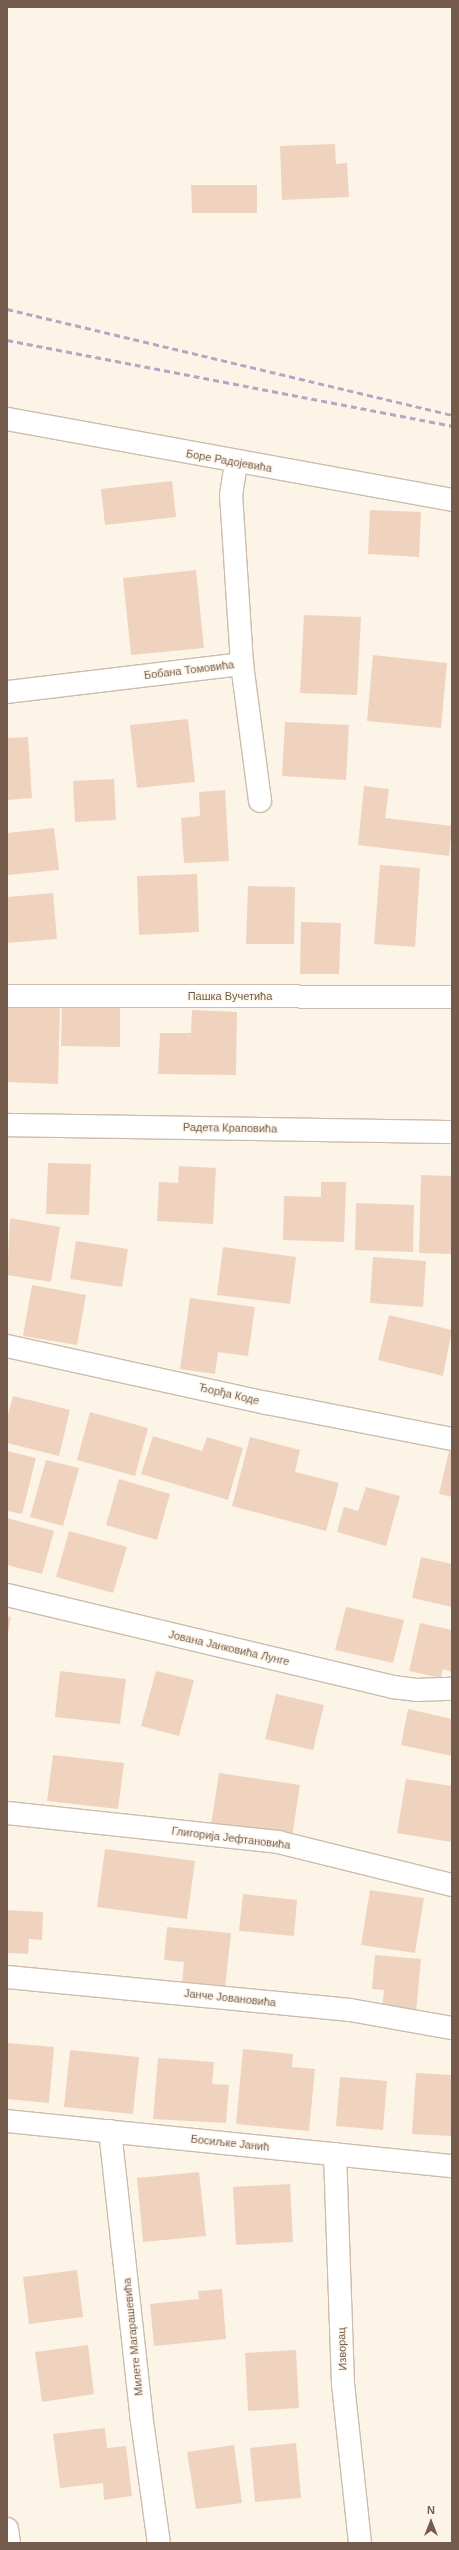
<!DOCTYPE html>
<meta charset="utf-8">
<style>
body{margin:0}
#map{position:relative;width:459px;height:2550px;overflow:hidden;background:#fcf4e7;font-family:Arial,sans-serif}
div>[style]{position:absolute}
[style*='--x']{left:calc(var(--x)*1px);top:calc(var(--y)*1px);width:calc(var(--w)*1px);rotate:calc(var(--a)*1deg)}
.building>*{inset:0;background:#f0d3bf}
.roads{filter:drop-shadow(1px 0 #cdbcad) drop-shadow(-1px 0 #cdbcad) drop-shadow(0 1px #cdbcad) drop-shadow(0 -1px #cdbcad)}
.lane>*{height:22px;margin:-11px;padding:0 11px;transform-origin:11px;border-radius:11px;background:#fff}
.street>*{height:22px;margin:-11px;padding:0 11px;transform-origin:11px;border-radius:11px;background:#fff}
.rail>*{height:3px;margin-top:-1.5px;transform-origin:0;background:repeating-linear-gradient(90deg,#b7a5c5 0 6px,transparent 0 10px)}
span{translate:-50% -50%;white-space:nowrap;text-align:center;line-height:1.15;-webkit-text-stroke:3px #fef8ed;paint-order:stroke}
.street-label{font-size:11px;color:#755b4c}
.frame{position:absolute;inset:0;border:8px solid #755b4c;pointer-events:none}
.north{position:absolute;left:411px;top:2502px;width:40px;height:40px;-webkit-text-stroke:3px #fef8ed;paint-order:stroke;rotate:0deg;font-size:11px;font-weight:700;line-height:16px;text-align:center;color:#755b4c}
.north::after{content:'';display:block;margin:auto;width:14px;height:18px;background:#755b4c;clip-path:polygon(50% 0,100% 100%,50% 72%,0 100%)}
</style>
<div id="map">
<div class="building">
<i style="clip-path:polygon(335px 144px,336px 164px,347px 163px,349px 197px,282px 200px,280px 146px)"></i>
<i style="clip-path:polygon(191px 185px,257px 185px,257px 213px,192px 213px)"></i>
<i style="clip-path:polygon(172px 481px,176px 517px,105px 525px,101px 489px)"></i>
<i style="clip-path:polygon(370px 510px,421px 512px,419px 557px,368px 554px)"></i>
<i style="clip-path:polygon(196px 570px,204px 648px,131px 655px,123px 578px)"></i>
<i style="clip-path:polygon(304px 615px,361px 617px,357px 695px,300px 693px)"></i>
<i style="clip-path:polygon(373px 655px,447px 663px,441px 728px,367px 721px)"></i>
<i style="clip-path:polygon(188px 719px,195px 782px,137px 788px,130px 725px)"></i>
<i style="clip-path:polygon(285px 722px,349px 725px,346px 780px,282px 776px)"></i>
<i style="clip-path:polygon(28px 737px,32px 798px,7px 800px,7px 738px)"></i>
<i style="clip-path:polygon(114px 779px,116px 820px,75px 822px,73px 781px)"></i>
<i style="clip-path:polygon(364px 786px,389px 789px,385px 818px,452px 826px,449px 856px,358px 845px)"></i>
<i style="clip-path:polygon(225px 790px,229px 861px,184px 863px,181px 818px,200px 816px,199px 792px)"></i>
<i style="clip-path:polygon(54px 828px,59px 870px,7px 875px,7px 833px)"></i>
<i style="clip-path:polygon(380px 865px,420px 868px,415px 947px,374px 944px)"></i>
<i style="clip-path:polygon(197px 874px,199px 932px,139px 935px,137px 876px)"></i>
<i style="clip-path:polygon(248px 886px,295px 887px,294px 944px,246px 944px)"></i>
<i style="clip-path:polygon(53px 893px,57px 939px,7px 943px,7px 897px)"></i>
<i style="clip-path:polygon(301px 922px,341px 923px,339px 974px,300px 974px)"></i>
<i style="clip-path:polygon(7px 1003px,60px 1004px,58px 1084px,7px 1082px)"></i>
<i style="clip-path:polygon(62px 1004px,120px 1005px,120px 1047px,61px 1046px)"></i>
<i style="clip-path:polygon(192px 1010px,237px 1012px,236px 1075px,158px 1074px,160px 1033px,191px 1033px)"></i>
<i style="clip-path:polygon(48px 1163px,91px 1164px,89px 1215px,46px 1214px)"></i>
<i style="clip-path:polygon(179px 1166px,216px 1168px,213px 1224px,157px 1221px,159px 1182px,178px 1183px)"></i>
<i style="clip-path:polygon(421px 1175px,452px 1176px,452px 1254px,419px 1253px)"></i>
<i style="clip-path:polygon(321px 1182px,346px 1182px,344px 1242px,283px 1240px,284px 1196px,321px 1197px)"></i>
<i style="clip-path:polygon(356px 1203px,414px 1205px,413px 1252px,355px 1250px)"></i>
<i style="clip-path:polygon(10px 1218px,60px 1227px,51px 1282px,7px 1275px)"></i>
<i style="clip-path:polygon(76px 1241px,128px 1249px,122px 1287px,70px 1279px)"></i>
<i style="clip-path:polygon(223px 1247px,296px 1257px,290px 1304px,217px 1295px)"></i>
<i style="clip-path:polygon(373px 1257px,426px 1261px,423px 1307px,370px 1303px)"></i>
<i style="clip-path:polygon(32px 1285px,86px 1295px,77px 1345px,23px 1336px)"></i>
<i style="clip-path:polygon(190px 1298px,255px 1307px,248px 1356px,218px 1352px,215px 1374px,180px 1369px)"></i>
<i style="clip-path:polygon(389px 1315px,452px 1330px,443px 1376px,378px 1360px)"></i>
<i style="clip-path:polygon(13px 1396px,70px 1410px,59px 1456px,7px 1443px,7px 1418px)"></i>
<i style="clip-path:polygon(90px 1412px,148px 1428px,135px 1476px,77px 1460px)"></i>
<i style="clip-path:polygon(153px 1436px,202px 1451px,207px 1437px,243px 1448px,228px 1500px,141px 1474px)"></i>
<i style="clip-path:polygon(250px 1437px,300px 1450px,295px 1472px,339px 1483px,326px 1531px,232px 1506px)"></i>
<i style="clip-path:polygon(7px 1451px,36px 1458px,22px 1514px,7px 1511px)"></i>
<i style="clip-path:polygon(449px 1451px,452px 1452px,452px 1497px,439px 1494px)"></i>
<i style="clip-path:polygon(46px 1460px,79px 1468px,63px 1526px,30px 1517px)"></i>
<i style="clip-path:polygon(119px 1479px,170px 1494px,157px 1540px,106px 1525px)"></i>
<i style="clip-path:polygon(366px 1487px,400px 1496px,386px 1546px,337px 1532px,344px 1507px,358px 1511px)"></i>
<i style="clip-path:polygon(7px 1518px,54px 1531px,42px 1574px,7px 1565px)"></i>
<i style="clip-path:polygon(69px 1531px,127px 1547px,113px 1593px,56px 1577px)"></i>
<i style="clip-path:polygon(421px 1557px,452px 1564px,452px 1607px,412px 1598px)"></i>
<i style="clip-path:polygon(346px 1607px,404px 1620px,393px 1663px,335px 1650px)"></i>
<i style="clip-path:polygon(7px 1616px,11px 1617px,8px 1633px,7px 1633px)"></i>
<i style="clip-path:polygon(420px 1623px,452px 1630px,452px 1672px,443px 1669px,441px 1678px,409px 1671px)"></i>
<i style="clip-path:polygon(60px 1671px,126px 1679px,120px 1724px,55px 1717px)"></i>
<i style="clip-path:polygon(156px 1671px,194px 1680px,179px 1736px,141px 1726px)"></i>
<i style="clip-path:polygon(276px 1694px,324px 1705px,313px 1750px,265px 1739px)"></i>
<i style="clip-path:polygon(408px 1709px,452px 1719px,452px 1756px,401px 1745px)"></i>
<i style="clip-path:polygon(53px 1755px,124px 1763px,118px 1809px,47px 1801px)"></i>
<i style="clip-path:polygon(219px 1773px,300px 1785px,292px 1837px,211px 1825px)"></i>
<i style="clip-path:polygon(406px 1779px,452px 1786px,451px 1842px,397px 1833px)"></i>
<i style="clip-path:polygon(105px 1849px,195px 1861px,187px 1919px,97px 1907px)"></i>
<i style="clip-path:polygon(370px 1890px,424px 1898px,415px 1953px,361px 1945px)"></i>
<i style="clip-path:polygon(243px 1894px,297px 1900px,294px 1936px,239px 1931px)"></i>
<i style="clip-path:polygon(7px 1910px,43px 1912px,42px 1940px,29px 1939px,28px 1954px,7px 1953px)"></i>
<i style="clip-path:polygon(167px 1927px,231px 1933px,225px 1988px,182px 1984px,184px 1962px,164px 1960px)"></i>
<i style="clip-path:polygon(375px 1955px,421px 1959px,416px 2012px,382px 2009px,384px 1990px,372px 1989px)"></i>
<i style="clip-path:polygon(7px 2043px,54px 2047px,49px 2103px,7px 2099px)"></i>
<i style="clip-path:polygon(243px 2049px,293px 2054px,292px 2067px,315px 2069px,309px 2131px,236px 2124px)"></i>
<i style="clip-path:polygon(70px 2050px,139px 2057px,133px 2114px,64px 2107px)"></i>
<i style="clip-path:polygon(158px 2058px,214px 2062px,212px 2084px,229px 2085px,226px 2123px,153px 2119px)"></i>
<i style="clip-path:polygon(416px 2073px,452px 2075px,452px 2136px,412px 2134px)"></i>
<i style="clip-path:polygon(340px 2077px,387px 2081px,383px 2130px,336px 2126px)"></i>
<i style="clip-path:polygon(199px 2172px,206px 2236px,143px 2242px,137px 2178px)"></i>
<i style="clip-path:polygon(290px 2184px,293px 2242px,236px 2245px,233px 2187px)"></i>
<i style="clip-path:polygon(77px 2270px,83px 2317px,29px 2324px,23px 2277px)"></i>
<i style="clip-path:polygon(222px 2289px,226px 2339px,154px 2346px,150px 2304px,199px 2299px,198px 2291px)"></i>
<i style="clip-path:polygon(88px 2345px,94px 2394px,42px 2402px,35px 2352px)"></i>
<i style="clip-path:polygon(296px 2350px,299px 2408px,248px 2411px,245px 2353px)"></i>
<i style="clip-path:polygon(105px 2428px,107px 2448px,126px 2446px,132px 2496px,104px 2500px,103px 2483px,60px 2488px,53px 2434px)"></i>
<i style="clip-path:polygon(296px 2443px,301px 2498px,255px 2502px,250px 2448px)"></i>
<i style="clip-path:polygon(234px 2445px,242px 2503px,196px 2509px,187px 2452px)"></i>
</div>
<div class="roads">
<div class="lane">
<i style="--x:242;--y:664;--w:138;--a:82.5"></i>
</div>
<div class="street">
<i style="--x:7;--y:419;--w:452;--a:10.3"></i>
<i style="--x:7;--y:692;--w:237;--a:-6.8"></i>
<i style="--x:242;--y:664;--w:169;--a:-93.7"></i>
<i style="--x:231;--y:495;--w:33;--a:-81"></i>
<i style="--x:7;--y:996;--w:445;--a:0.1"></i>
<i style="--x:7;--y:1125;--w:445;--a:0.9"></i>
<i style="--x:7;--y:1346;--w:266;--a:12.4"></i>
<i style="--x:267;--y:1403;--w:188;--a:11"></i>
<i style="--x:7;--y:1595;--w:397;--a:13.4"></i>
<i style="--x:393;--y:1687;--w:23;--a:7"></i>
<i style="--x:416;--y:1690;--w:36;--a:-2"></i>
<i style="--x:7;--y:1813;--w:273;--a:6.1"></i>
<i style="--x:278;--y:1842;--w:179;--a:13.9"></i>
<i style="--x:7;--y:1977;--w:345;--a:5.5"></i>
<i style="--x:350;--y:2010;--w:104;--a:10"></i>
<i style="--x:7;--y:2121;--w:447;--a:5.8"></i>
<i style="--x:110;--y:2131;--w:285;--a:83.7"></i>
<i style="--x:141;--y:2414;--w:130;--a:82.1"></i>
<i style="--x:335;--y:2154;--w:230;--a:88"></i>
<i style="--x:343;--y:2384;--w:160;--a:83.9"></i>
<i style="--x:7;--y:2529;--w:14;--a:82"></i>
</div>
</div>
<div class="rail">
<i style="--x:7;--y:309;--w:457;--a:13.4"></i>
<i style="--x:7;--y:340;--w:453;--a:10.9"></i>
</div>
<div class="street-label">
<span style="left:229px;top:461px;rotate:10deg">Боре Радојевића</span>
<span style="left:189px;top:670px;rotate:-7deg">Бобана Томовића</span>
<span style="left:230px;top:996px">Пашка Вучетића</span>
<span style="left:230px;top:1128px;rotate:1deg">Радета Краповића</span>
<span style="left:229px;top:1394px;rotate:13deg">Ђорђа Коде</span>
<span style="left:229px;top:1648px;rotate:13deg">Јована Јанковића Лунге</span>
<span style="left:231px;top:1838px;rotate:7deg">Глигорија Јефтановића</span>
<span style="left:230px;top:1998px;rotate:6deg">Јанче Јовановића</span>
<span style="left:230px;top:2143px;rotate:6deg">Босиљке Јанић</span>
<span style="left:133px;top:2337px;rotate:-96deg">Милете Магарашевића</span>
<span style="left:342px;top:2349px;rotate:-92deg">Изворац</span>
</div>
<div class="frame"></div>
<div class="north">N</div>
</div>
